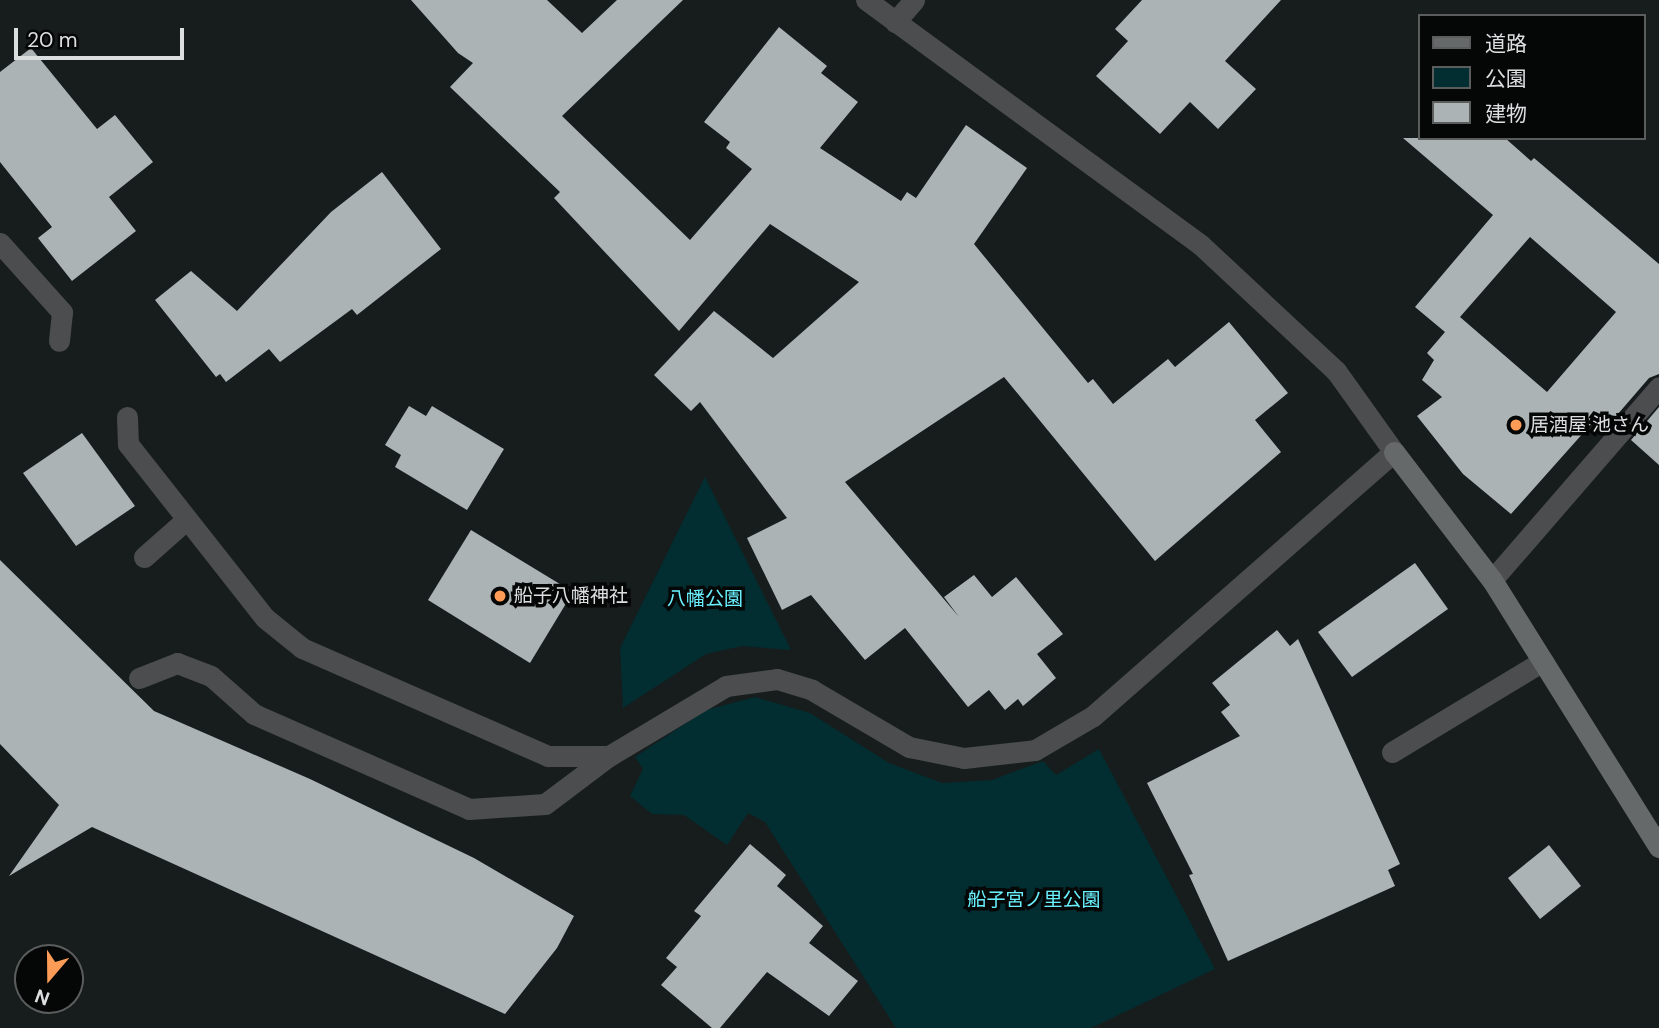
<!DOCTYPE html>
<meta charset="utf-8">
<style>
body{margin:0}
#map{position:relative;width:1659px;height:1028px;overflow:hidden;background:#171d1d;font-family:"DM Sans","Noto Sans JP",sans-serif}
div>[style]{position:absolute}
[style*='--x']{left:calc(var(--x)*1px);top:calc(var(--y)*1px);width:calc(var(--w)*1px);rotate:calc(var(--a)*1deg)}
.green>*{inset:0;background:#022d31}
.building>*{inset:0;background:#acb3b4}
.lane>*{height:21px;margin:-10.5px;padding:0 10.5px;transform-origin:10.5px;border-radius:10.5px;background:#4b4d4e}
.street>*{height:21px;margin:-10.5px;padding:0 10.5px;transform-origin:10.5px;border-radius:10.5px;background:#4b4d4e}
.secondary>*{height:21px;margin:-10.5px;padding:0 10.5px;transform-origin:10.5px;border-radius:10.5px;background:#65696a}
.dots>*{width:19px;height:19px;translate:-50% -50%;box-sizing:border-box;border:4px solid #050707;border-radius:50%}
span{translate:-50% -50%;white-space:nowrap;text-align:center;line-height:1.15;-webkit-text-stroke:7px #050707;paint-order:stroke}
.poi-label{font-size:19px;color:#dbdfdf}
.left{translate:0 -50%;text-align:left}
.park-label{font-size:19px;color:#69f1ff}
.legend{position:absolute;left:1418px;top:14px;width:228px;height:126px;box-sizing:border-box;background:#050707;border:2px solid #5b5d5d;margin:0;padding:9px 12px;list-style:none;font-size:21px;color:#dbdfdf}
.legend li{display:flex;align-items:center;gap:14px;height:35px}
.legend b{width:35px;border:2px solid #5b5d5d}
.north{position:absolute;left:14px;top:944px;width:70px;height:70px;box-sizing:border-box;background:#050707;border:2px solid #5b5d5d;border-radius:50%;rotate:200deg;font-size:19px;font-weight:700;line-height:28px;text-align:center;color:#dbdfdf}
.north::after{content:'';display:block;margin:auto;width:24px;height:32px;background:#fd9c56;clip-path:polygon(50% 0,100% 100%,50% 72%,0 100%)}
.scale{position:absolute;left:14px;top:28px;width:170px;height:32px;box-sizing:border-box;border:4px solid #dbdfdf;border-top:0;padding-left:9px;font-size:21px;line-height:24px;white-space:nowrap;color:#dbdfdf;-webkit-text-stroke:5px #050707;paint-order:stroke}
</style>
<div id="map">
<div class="green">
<i style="clip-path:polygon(705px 477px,791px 650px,742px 646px,706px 654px,623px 708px,620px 648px)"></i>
<i style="clip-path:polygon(755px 697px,810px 713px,889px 763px,942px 783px,992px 780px,1043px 761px,1056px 775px,1099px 749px,1215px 969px,1091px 1028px,896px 1028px,765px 822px,748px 813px,727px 845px,684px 815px,652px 814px,630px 796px,643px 769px,635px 757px,706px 710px)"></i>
</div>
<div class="building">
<i style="clip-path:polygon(411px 0,547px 0,582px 33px,617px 0,683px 0,562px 116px,690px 240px,752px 169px,726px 148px,730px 142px,704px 122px,779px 27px,827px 66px,821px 73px,858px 102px,820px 148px,901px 201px,907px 192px,916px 198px,966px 125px,1027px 168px,974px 244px,1088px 383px,1093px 379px,1113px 404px,1168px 359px,1175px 367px,1229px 322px,1288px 393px,1255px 420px,1281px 452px,1155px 561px,1004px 377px,845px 482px,959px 617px,944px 597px,974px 575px,992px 597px,1016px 577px,1063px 634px,1037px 654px,1056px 678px,1023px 706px,1018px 699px,1005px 710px,989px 690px,968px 707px,905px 628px,865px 660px,811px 595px,782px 610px,747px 538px,787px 518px,700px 402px,691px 411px,654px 375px,714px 311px,773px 358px,859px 282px,770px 224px,679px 331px,554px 198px,560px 192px,450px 87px,473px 63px,458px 53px)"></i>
<i style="clip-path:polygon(1142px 0,1281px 0,1225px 61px,1256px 89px,1218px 129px,1190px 102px,1160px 134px,1096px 76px,1128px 41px,1115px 29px)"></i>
<i style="clip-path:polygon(31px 48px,97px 129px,115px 115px,153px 162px,109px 197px,136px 231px,72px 281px,38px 238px,52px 227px,0 162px,0 72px)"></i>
<i style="clip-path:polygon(evenodd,1403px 138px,1505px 138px,1531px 161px,1534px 158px,1659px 264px,1659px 374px,1649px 378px,1611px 422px,1601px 413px,1511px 514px,1463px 474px,1417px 416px,1442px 397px,1422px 380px,1434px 360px,1427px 353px,1445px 332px,1415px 307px,1493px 215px,1403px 138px,1530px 237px,1616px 312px,1547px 392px,1460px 317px,1530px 237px)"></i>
<i style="clip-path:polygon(382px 172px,441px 249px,357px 315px,352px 309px,280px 362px,269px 349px,226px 382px,220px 374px,216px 377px,155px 300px,191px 271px,237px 311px,331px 212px)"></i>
<i style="clip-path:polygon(409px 406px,426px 416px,432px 406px,504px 449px,467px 510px,395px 467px,401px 455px,385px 445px)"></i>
<i style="clip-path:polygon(1659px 407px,1659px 465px,1631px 440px)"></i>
<i style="clip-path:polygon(82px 433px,135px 506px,76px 546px,23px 473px)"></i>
<i style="clip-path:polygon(471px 530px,573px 592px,530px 663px,428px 600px)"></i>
<i style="clip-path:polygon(0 560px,154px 711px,310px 779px,474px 858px,574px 916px,557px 948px,505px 1014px,92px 827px,9px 876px,59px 805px,0 744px)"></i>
<i style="clip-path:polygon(1415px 563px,1448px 609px,1352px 677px,1318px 632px)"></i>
<i style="clip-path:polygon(1277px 630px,1290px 646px,1298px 639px,1400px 864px,1388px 870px,1395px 886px,1228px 961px,1189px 875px,1193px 874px,1147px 783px,1240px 736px,1221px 712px,1230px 705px,1212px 683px)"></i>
<i style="clip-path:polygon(750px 844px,786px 875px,777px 886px,823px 926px,809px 943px,858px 981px,829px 1016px,767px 972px,720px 1028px,712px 1028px,661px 985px,677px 967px,666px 958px,701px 916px,694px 911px)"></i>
<i style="clip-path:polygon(1549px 845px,1581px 886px,1540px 919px,1508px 878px)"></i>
</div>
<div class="lane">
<i style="--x:127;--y:417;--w:27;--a:88"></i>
<i style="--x:128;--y:444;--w:221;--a:51.8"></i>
<i style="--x:265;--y:618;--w:48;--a:39"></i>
<i style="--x:302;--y:648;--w:269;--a:23.7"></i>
<i style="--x:548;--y:756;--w:61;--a:0"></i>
<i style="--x:139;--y:678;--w:41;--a:-21.5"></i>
<i style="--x:177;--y:663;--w:36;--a:21"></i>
<i style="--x:211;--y:676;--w:57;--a:41.5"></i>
<i style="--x:254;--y:714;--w:235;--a:23.8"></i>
<i style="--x:469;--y:809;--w:76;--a:-3.8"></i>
<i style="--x:545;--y:804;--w:80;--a:-36.9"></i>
</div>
<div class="street">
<i style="--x:895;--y:22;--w:29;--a:-49"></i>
<i style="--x:0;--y:243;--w:93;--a:48.1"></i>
<i style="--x:62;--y:312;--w:29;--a:96"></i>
<i style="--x:144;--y:557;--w:56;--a:-41.4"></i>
<i style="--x:1492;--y:580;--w:255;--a:-49.1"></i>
<i style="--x:1392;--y:752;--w:176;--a:-31.1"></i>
<i style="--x:609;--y:756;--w:136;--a:-30.9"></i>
<i style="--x:726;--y:686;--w:51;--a:-7.8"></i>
<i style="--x:777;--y:679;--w:37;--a:17"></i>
<i style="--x:812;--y:690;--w:113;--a:30.4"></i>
<i style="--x:909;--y:747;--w:56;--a:11.3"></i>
<i style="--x:964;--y:758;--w:71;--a:-6.4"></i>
<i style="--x:1035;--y:750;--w:67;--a:-30.4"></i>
<i style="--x:1093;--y:716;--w:400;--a:-41.3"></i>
<i style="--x:1394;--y:452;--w:100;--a:-125.6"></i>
<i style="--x:1336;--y:371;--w:185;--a:-137"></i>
<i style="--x:1201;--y:245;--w:415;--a:-143.8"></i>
</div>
<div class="secondary">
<i style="--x:1394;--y:452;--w:161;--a:52.6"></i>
<i style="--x:1492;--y:580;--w:315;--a:58"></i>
</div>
<div class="dots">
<i style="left:1516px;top:425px;background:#fd9c56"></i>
<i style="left:500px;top:596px;background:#fd9c56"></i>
</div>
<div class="poi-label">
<span class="left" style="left:1530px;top:425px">居酒屋 池さん</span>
<span class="left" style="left:514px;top:596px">船子八幡神社</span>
</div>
<div class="park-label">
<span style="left:705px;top:599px">八幡公園</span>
<span style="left:1034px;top:900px">船子宮ノ里公園</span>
</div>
<ul class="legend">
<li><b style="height:9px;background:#65696a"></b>道路</li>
<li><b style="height:19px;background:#022d31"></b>公園</li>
<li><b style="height:19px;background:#acb3b4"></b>建物</li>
</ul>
<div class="north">N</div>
<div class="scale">20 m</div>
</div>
